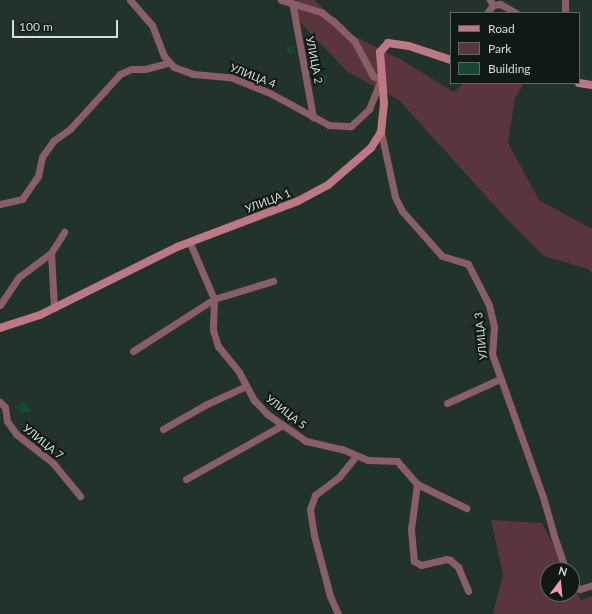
<!DOCTYPE html>
<meta charset="utf-8">
<style>
body{margin:0}
#map{position:relative;width:592px;height:614px;overflow:hidden;background:#21332a;font-family:Lato,sans-serif}
div>[style]{position:absolute}
[style*='--x']{left:calc(var(--x)*1px);top:calc(var(--y)*1px);width:calc(var(--w)*1px);rotate:calc(var(--a)*1deg)}
.green>*{inset:0;background:#5a363c}
.building>*{inset:0;background:#144a33}
.street>*{height:7px;margin:-3.5px;padding:0 3.5px;transform-origin:3.5px;border-radius:3.5px;background:#8a5e65}
.secondary>*{height:8px;margin:-4px;padding:0 4px;transform-origin:4px;border-radius:4px;background:#bd7883}
span{translate:-50% -50%;white-space:nowrap;text-align:center;line-height:1.15;-webkit-text-stroke:4px #111914;paint-order:stroke}
.street-label{font-size:11px;color:#d4dfd9}
.legend{position:absolute;left:450px;top:12px;width:130px;height:72px;box-sizing:border-box;background:#111914;border:1px solid #5f6863;margin:0;padding:5px 7px;list-style:none;font-size:12px;color:#d4dfd9}
.legend li{display:flex;align-items:center;gap:8px;height:20px}
.legend b{width:20px;border:1px solid #5f6863}
.north{position:absolute;left:540px;top:562px;width:40px;height:40px;box-sizing:border-box;background:#111914;border:1px solid #5f6863;border-radius:50%;rotate:16deg;font-size:11px;font-weight:700;line-height:16px;text-align:center;color:#d4dfd9}
.north::after{content:'';display:block;margin:auto;width:14px;height:18px;background:#f39aa9;clip-path:polygon(50% 0,100% 100%,50% 72%,0 100%)}
.scale{position:absolute;left:12px;top:20px;width:106px;height:18px;box-sizing:border-box;border:2px solid #d4dfd9;border-top:0;padding-left:5px;font-size:12px;line-height:14px;white-space:nowrap;color:#d4dfd9;-webkit-text-stroke:3px #111914;paint-order:stroke}
</style>
<div id="map">
<div class="green">
<i style="clip-path:polygon(282px 0,314px 0,350px 34px,402px 60px,453px 92px,464px 83px,524px 83px,515px 98px,508px 143px,539px 200px,592px 229px,592px 274px,588px 269px,544px 256px,504px 216px,399px 100px,348px 72px,311px 34px)"></i>
<i style="clip-path:polygon(491px 520px,542px 523px,566px 570px,548px 570px,548px 594px,572px 594px,572px 582px,581px 600px,592px 596px,592px 614px,493px 614px,503px 574px)"></i>
</div>
<div class="building">
<i style="clip-path:polygon(286px 46px,294px 46px,296px 53px,288px 54px)"></i>
<i style="clip-path:polygon(327px 75px,326px 84px,319px 83px,317px 76px)"></i>
<i style="clip-path:polygon(25px 401px,32px 411px,22px 414px,15px 406px)"></i>
</div>
<div class="street">
<i style="--x:130;--y:0;--w:33;--a:49"></i>
<i style="--x:152;--y:25;--w:33;--a:69"></i>
<i style="--x:164;--y:56;--w:15;--a:48"></i>
<i style="--x:174;--y:67;--w:20;--a:20"></i>
<i style="--x:193;--y:74;--w:37;--a:5"></i>
<i style="--x:230;--y:77;--w:43;--a:21.8"></i>
<i style="--x:270;--y:93;--w:67;--a:28.5"></i>
<i style="--x:329;--y:125;--w:22;--a:3"></i>
<i style="--x:351;--y:126;--w:25;--a:-43"></i>
<i style="--x:369;--y:109;--w:31;--a:-68"></i>
<i style="--x:381;--y:80;--w:9;--a:-153"></i>
<i style="--x:373;--y:76;--w:40;--a:-118"></i>
<i style="--x:354;--y:41;--w:28;--a:-136"></i>
<i style="--x:334;--y:22;--w:16;--a:-142"></i>
<i style="--x:321;--y:12;--w:42;--a:-163.3"></i>
<i style="--x:565;--y:0;--w:13;--a:90"></i>
<i style="--x:493;--y:5;--w:7;--a:-8"></i>
<i style="--x:500;--y:4;--w:18;--a:29"></i>
<i style="--x:293;--y:7;--w:112;--a:79.7"></i>
<i style="--x:487;--y:13;--w:10;--a:-53"></i>
<i style="--x:493;--y:5;--w:6;--a:-121"></i>
<i style="--x:381;--y:132;--w:66;--a:77.8"></i>
<i style="--x:395;--y:197;--w:16;--a:63"></i>
<i style="--x:402;--y:211;--w:60;--a:48.4"></i>
<i style="--x:442;--y:256;--w:27;--a:17"></i>
<i style="--x:468;--y:264;--w:46;--a:62.9"></i>
<i style="--x:489;--y:305;--w:23;--a:77"></i>
<i style="--x:494;--y:327;--w:27;--a:94"></i>
<i style="--x:492;--y:354;--w:152;--a:70.4"></i>
<i style="--x:543;--y:497;--w:37;--a:74"></i>
<i style="--x:553;--y:533;--w:39;--a:71"></i>
<i style="--x:0;--y:204;--w:23;--a:-13"></i>
<i style="--x:22;--y:199;--w:28;--a:-55"></i>
<i style="--x:38;--y:176;--w:19;--a:-78"></i>
<i style="--x:42;--y:157;--w:19;--a:-55"></i>
<i style="--x:53;--y:141;--w:21;--a:-35"></i>
<i style="--x:70;--y:129;--w:74;--a:-47.7"></i>
<i style="--x:120;--y:74;--w:12;--a:-24"></i>
<i style="--x:131;--y:69;--w:14;--a:0"></i>
<i style="--x:145;--y:69;--w:23;--a:-15"></i>
<i style="--x:190;--y:243;--w:61;--a:66.8"></i>
<i style="--x:214;--y:299;--w:31;--a:92"></i>
<i style="--x:213;--y:330;--w:17;--a:73"></i>
<i style="--x:218;--y:346;--w:33;--a:51"></i>
<i style="--x:239;--y:372;--w:32;--a:62"></i>
<i style="--x:254;--y:400;--w:19;--a:47"></i>
<i style="--x:267;--y:414;--w:47;--a:34.7"></i>
<i style="--x:306;--y:441;--w:37;--a:13"></i>
<i style="--x:342;--y:449;--w:28;--a:23"></i>
<i style="--x:368;--y:460;--w:29;--a:2"></i>
<i style="--x:397;--y:461;--w:30;--a:49"></i>
<i style="--x:417;--y:484;--w:55;--a:26.1"></i>
<i style="--x:0;--y:305;--w:34;--a:-56"></i>
<i style="--x:19;--y:277;--w:40;--a:-37"></i>
<i style="--x:54;--y:308;--w:55;--a:-93.1"></i>
<i style="--x:51;--y:253;--w:25;--a:-58"></i>
<i style="--x:133;--y:351;--w:96;--a:-32.7"></i>
<i style="--x:214;--y:299;--w:62;--a:-17"></i>
<i style="--x:0;--y:402;--w:7;--a:45"></i>
<i style="--x:5;--y:407;--w:14;--a:82"></i>
<i style="--x:7;--y:421;--w:16;--a:55"></i>
<i style="--x:16;--y:434;--w:47;--a:38.1"></i>
<i style="--x:53;--y:463;--w:43;--a:50.7"></i>
<i style="--x:447;--y:403;--w:58;--a:-24.4"></i>
<i style="--x:163;--y:429;--w:48;--a:-29.7"></i>
<i style="--x:205;--y:405;--w:45;--a:-24.9"></i>
<i style="--x:186;--y:479;--w:109;--a:-29.2"></i>
<i style="--x:417;--y:484;--w:45;--a:97.6"></i>
<i style="--x:411;--y:529;--w:32;--a:85"></i>
<i style="--x:414;--y:561;--w:8;--a:30"></i>
<i style="--x:421;--y:565;--w:26;--a:-13"></i>
<i style="--x:446;--y:559;--w:4;--a:14"></i>
<i style="--x:450;--y:560;--w:11;--a:41"></i>
<i style="--x:458;--y:567;--w:26;--a:67"></i>
<i style="--x:572;--y:585;--w:9;--a:27"></i>
<i style="--x:580;--y:589;--w:13;--a:-18"></i>
<i style="--x:338;--y:614;--w:20;--a:-114"></i>
<i style="--x:330;--y:596;--w:63;--a:-104.7"></i>
<i style="--x:314;--y:535;--w:26;--a:-99"></i>
<i style="--x:310;--y:509;--w:15;--a:-70"></i>
<i style="--x:315;--y:495;--w:30;--a:-37"></i>
<i style="--x:339;--y:477;--w:27;--a:-51"></i>
</div>
<div class="secondary">
<i style="--x:579;--y:83;--w:13;--a:9"></i>
<i style="--x:0;--y:328;--w:42;--a:-18"></i>
<i style="--x:40;--y:315;--w:153;--a:-26.4"></i>
<i style="--x:177;--y:247;--w:129;--a:-20.8"></i>
<i style="--x:298;--y:201;--w:34;--a:-28"></i>
<i style="--x:328;--y:185;--w:57;--a:-40.7"></i>
<i style="--x:371;--y:148;--w:19;--a:-58"></i>
<i style="--x:381;--y:132;--w:29;--a:-84"></i>
<i style="--x:384;--y:103;--w:51;--a:-94.5"></i>
<i style="--x:380;--y:52;--w:12;--a:-48"></i>
<i style="--x:388;--y:43;--w:21;--a:8"></i>
<i style="--x:409;--y:46;--w:44;--a:18.4"></i>
</div>
<div class="street-label">
<span style="left:314px;top:60px;rotate:79deg">УЛИЦА 2</span>
<span style="left:253px;top:76px;rotate:21deg">УЛИЦА 4</span>
<span style="left:268px;top:201px;rotate:-21deg">УЛИЦА 1</span>
<span style="left:481px;top:336px;rotate:-96deg">УЛИЦА 3</span>
<span style="left:286px;top:412px;rotate:38deg">УЛИЦА 5</span>
<span style="left:43px;top:442px;rotate:39deg">УЛИЦА 7</span>
</div>
<ul class="legend">
<li><b style="height:5px;background:#bd7883"></b>Road</li>
<li><b style="height:11px;background:#5a363c"></b>Park</li>
<li><b style="height:11px;background:#144a33"></b>Building</li>
</ul>
<div class="north">N</div>
<div class="scale">100 m</div>
</div>
